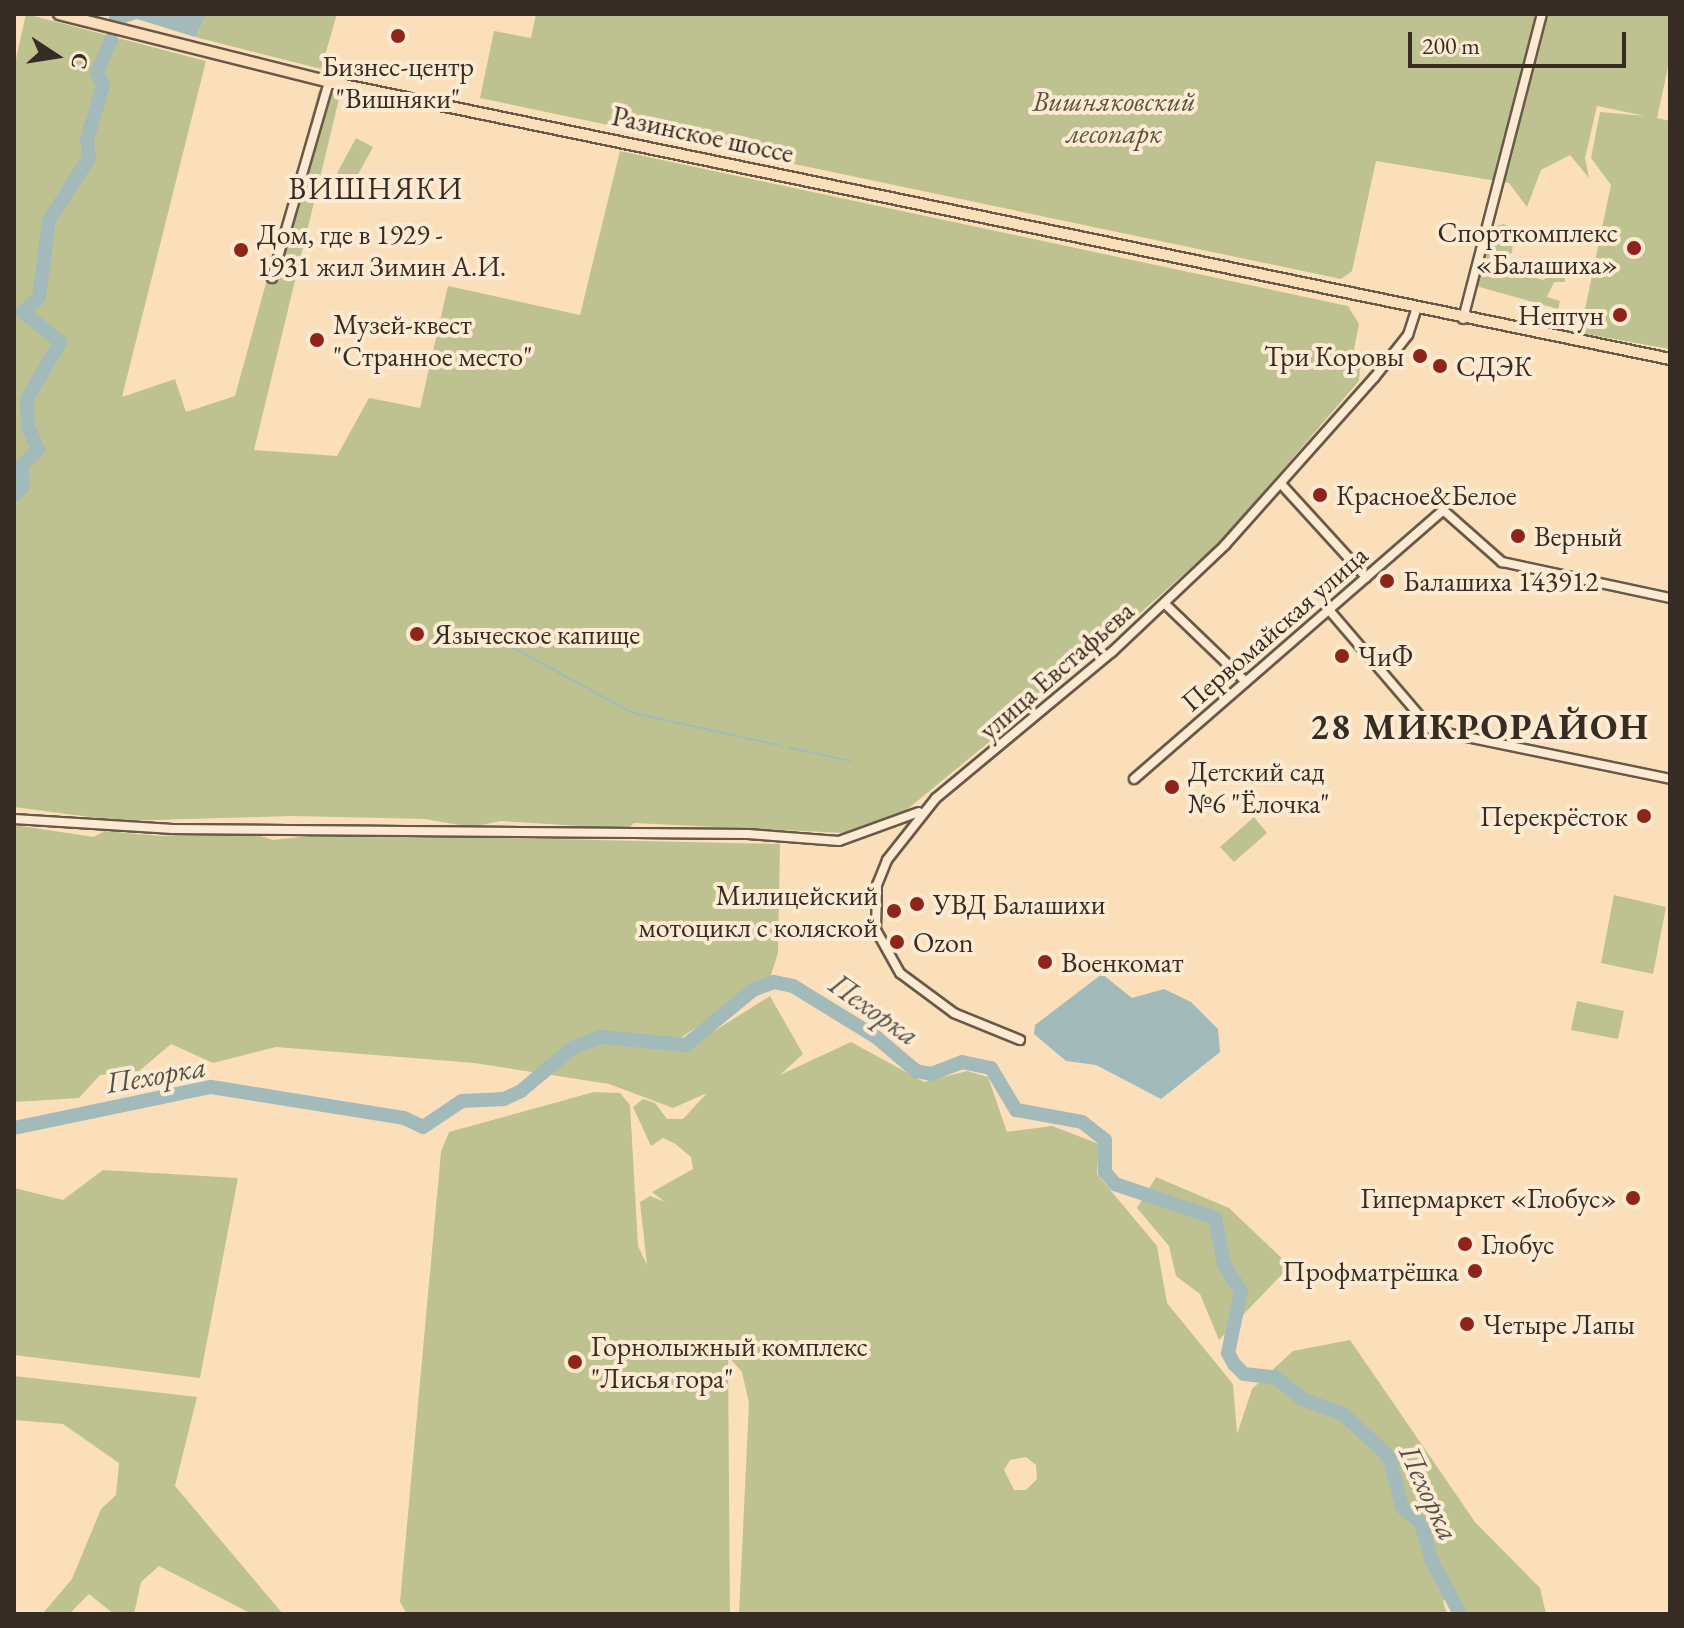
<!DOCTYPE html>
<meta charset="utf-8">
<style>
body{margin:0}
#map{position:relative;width:1684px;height:1628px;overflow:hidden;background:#fbdfba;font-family:"EB Garamond",serif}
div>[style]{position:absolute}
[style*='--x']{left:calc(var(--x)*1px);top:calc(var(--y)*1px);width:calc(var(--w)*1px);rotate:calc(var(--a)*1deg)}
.green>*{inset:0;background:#bec290}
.water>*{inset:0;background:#a2bab9}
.stream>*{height:2px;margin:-1px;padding:0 1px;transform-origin:1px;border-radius:1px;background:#a2bab9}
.river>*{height:14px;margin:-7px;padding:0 7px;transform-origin:7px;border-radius:7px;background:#a2bab9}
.roads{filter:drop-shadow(2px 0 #685949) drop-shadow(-2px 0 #685949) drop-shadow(0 2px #685949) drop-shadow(0 -2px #685949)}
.minor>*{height:8px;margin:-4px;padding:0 4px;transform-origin:4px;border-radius:4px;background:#fcead2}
.major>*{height:10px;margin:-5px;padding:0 5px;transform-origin:5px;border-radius:5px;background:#fbdfba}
.dots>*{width:22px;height:22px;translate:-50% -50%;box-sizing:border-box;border:4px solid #fcead2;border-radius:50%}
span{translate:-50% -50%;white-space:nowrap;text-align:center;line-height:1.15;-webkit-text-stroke:8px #fcead2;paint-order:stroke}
.poi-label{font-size:28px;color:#372c23}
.right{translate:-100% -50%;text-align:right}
.left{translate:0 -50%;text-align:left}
.park-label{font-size:28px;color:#59523e;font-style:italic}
.street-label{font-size:28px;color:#372c23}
.neighbourhood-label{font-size:30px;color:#372c23;letter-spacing:2px}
.water-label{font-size:30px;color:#525048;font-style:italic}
.district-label{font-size:36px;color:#372c23;font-weight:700;letter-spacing:2px}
.frame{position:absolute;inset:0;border:16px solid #372c23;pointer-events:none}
.north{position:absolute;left:16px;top:16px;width:80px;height:80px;-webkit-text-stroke:6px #fcead2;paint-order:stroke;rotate:102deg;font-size:22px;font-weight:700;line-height:32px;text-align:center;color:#372c23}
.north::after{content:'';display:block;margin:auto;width:28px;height:36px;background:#372c23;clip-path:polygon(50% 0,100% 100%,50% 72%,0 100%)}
.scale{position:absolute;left:1408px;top:32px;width:218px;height:36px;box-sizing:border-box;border:4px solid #372c23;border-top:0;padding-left:10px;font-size:24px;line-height:28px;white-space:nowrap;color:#372c23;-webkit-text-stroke:6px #fcead2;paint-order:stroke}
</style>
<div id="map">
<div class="green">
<i style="clip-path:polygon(26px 14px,206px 61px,122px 397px,175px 379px,186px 412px,235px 396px,319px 90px,340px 95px,254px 450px,337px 456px,369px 398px,420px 408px,448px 286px,580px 315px,620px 151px,1348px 306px,1359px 324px,1354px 349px,1361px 359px,1359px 381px,1220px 542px,1067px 678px,904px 812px,844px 833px,634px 823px,628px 829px,501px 821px,471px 827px,425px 819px,294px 816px,120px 821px,14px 807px,14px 68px)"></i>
<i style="clip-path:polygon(207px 14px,337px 14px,321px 69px,195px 37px)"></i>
<i style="clip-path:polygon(536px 14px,1670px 14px,1670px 58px,1657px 118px,1670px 121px,1670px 349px,1580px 333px,1611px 185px,1591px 158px,1600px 112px,1645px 116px,1597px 106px,1585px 158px,1589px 178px,1570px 155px,1541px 170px,1527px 207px,1509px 183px,1376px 161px,1352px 271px,1341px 279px,480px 98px,494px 31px,531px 38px)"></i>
<i style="clip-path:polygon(356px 138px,373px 147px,354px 182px,337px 173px)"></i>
<i style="clip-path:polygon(1504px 224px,1514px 234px,1512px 252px,1500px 267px,1543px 280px,1564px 266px,1565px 282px,1554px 282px,1547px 297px,1560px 301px,1558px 309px,1476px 286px,1490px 228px)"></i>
<i style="clip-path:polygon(1254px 817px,1267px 833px,1234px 862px,1220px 847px)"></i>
<i style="clip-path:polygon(evenodd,14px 825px,94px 837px,104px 831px,162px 836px,241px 830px,273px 840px,328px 834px,780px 844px,778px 953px,771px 975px,665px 1049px,684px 1050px,770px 996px,803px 1054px,780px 1075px,851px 1042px,924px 1082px,967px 1071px,988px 1077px,1007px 1132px,1052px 1126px,1099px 1144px,1097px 1174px,1157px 1246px,1167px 1303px,1233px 1384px,1237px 1434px,1252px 1389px,1293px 1351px,1350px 1340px,1475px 1522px,1540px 1588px,1546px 1614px,1469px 1614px,1451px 1594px,1443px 1601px,1447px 1614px,739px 1614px,749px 1403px,742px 1372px,728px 1356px,730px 1614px,407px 1614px,400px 1602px,441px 1152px,449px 1132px,594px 1092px,620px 1093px,630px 1105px,638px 1246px,647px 1265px,640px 1202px,650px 1196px,665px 1202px,652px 1192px,693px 1169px,691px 1157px,674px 1143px,663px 1138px,651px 1146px,633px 1107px,643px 1099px,655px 1103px,667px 1119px,683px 1119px,707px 1093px,673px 1108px,609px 1084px,474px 1063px,276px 1047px,213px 1063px,171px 1044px,139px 1071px,100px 1075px,79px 1098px,14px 1102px,14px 825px,1026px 1457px,1036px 1465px,1037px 1479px,1026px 1490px,1014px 1490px,1004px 1470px,1010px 1460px,1026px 1457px)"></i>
<i style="clip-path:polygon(1614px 895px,1666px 907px,1653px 974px,1601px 963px)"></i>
<i style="clip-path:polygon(1577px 1001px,1624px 1011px,1618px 1039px,1571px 1030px)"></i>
<i style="clip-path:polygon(103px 1170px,238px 1178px,200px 1378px,14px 1355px,14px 1188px,63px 1200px)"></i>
<i style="clip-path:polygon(1156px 1177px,1229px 1208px,1290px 1266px,1219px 1340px,1200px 1294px,1176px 1276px,1169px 1246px,1137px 1208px)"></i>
<i style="clip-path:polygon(14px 1376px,197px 1397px,175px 1486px,283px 1614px,252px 1614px,159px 1566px,141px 1582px,134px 1614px,114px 1614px,89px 1594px,69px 1614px,22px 1614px,44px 1612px,72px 1579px,101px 1509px,116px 1495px,119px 1463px,63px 1424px,14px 1420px)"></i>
</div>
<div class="water">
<i style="clip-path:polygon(110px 14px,207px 14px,195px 37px,137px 19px,119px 25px,108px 22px)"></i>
<i style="clip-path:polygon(1102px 974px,1132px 998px,1164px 989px,1191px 1002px,1218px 1029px,1220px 1052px,1161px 1099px,1096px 1065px,1066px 1061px,1034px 1034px,1035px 1025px)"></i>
</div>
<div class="stream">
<i style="--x:512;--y:647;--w:138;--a:28.6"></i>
<i style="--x:633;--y:713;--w:153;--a:12.5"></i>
<i style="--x:790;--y:748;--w:62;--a:12"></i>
</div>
<div class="river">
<i style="--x:14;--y:495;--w:13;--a:-45"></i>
<i style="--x:23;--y:486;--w:21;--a:-93"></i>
<i style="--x:22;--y:465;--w:22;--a:-43"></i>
<i style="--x:38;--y:450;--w:25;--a:-113"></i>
<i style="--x:28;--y:427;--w:28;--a:-92"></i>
<i style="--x:27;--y:399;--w:66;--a:-59.9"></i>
<i style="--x:60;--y:342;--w:48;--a:-141"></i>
<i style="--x:23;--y:312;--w:22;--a:-43"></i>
<i style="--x:39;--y:297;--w:78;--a:-82.6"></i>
<i style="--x:49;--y:220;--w:74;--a:-57.2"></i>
<i style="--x:89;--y:158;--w:18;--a:-96"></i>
<i style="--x:87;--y:140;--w:57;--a:-73.8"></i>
<i style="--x:103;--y:85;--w:13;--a:-117"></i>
<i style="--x:97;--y:73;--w:36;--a:-67"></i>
<i style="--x:14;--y:1128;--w:201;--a:-11.8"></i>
<i style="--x:211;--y:1087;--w:195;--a:9.1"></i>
<i style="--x:404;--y:1118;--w:21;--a:25"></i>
<i style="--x:423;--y:1127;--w:47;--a:-33.7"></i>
<i style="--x:462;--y:1101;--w:42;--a:-2.7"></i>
<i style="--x:504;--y:1099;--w:19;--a:-25"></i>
<i style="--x:521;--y:1091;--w:67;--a:-40.1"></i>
<i style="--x:572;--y:1048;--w:31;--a:-21"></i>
<i style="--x:601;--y:1037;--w:85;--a:5.4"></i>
<i style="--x:686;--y:1045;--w:87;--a:-39.4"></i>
<i style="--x:753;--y:990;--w:22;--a:-21"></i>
<i style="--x:774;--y:982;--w:19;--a:12"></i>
<i style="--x:793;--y:986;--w:97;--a:31.6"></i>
<i style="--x:876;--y:1037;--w:52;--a:40.4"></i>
<i style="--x:916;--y:1071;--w:15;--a:11"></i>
<i style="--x:931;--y:1074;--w:33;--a:-21"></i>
<i style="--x:962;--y:1062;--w:30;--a:12"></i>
<i style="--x:991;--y:1068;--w:49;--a:59.2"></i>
<i style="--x:1016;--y:1110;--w:67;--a:10.3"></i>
<i style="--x:1082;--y:1122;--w:29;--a:38"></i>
<i style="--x:1105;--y:1140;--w:32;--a:90"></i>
<i style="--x:1105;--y:1172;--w:16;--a:50"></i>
<i style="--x:1115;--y:1184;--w:106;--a:18.8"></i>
<i style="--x:1215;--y:1218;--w:47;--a:78.9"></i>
<i style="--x:1224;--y:1264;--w:32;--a:58"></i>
<i style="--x:1241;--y:1291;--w:63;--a:101.8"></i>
<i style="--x:1228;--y:1353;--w:13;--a:61"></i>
<i style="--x:1234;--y:1364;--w:14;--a:45"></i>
<i style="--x:1244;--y:1374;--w:31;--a:6"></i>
<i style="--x:1275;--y:1377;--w:35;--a:39"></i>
<i style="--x:1302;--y:1399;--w:44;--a:20.1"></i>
<i style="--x:1343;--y:1414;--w:50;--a:42.6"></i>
<i style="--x:1380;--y:1448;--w:15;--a:48"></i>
<i style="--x:1390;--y:1459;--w:49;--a:76"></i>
<i style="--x:1402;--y:1507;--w:25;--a:40"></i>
<i style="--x:1421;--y:1523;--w:40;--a:74"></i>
<i style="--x:1432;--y:1561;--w:60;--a:62.2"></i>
</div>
<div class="roads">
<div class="minor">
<i style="--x:272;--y:278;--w:204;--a:-73.8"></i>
<i style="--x:1463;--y:319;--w:315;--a:-75.5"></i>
<i style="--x:1282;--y:485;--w:125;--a:47.6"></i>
<i style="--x:1165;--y:604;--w:112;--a:43.9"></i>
<i style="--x:1329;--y:610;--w:158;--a:49.4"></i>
<i style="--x:1432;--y:730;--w:243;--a:11.6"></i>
<i style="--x:1134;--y:779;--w:410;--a:-41"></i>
<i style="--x:1443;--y:510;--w:79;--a:41.4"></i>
<i style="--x:1502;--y:562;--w:172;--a:12.1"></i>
<i style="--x:14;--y:819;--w:159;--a:3.6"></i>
<i style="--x:173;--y:829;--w:575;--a:0.5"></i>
<i style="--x:748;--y:834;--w:91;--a:4.4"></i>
<i style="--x:839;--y:841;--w:85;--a:-19.9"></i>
<i style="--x:1020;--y:1040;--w:71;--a:-157.8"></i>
<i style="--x:954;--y:1013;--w:67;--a:-143.5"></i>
<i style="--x:900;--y:973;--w:49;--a:-119.2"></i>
<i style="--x:876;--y:930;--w:45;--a:-88.7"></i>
<i style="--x:877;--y:885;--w:27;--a:-68"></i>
<i style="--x:887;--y:860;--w:79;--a:-51.7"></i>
<i style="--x:936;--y:798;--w:229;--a:-39.7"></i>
<i style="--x:1112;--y:652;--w:156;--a:-43.4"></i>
<i style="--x:1225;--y:545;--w:224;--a:-48.3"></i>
<i style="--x:1374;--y:378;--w:55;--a:-51.7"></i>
<i style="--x:1408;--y:335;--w:26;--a:-72"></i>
</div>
<div class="major">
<i style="--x:59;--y:14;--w:278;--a:14.1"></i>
<i style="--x:329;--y:82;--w:1369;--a:11.67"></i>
</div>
</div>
<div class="dots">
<i style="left:398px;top:36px;background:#8f2418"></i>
<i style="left:1634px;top:248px;background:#8f2418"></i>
<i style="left:241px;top:250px;background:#8f2418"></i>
<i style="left:1620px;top:315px;background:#8f2418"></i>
<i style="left:317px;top:340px;background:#8f2418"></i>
<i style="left:1420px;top:356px;background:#8f2418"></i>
<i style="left:1440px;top:366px;background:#8f2418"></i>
<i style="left:1320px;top:495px;background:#8f2418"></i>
<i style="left:1518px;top:536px;background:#8f2418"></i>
<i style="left:1387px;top:581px;background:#8f2418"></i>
<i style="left:417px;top:634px;background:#8f2418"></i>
<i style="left:1342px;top:656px;background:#8f2418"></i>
<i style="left:1172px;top:787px;background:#8f2418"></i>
<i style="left:1644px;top:816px;background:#8f2418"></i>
<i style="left:917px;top:904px;background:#8f2418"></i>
<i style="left:894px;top:911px;background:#8f2418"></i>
<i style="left:897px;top:942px;background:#8f2418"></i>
<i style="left:1045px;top:962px;background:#8f2418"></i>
<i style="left:1633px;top:1198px;background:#8f2418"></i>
<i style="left:1465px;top:1244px;background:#8f2418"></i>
<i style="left:1475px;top:1271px;background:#8f2418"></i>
<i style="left:1467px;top:1324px;background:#8f2418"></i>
<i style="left:575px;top:1362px;background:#8f2418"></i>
</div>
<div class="poi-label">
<span style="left:398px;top:82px">Бизнес-центр<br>"Вишняки"</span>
<span class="right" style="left:1618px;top:248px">Спорткомплекс<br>«Балашиха»</span>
<span class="left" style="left:257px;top:250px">Дом, где в 1929 -<br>1931 жил Зимин А.И.</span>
<span class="right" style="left:1604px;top:315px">Нептун</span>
<span class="left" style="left:333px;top:340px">Музей-квест<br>"Странное место"</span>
<span class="right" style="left:1404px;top:356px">Три Коровы</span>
<span class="left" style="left:1456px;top:366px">СДЭК</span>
<span class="left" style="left:1336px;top:495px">Красное&amp;Белое</span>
<span class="left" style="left:1534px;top:536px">Верный</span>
<span class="left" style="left:1403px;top:581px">Балашиха 143912</span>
<span class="left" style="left:433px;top:634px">Языческое капище</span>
<span class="left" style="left:1358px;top:656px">ЧиФ</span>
<span class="left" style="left:1188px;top:787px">Детский сад<br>№6 "Ёлочка"</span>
<span class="right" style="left:1628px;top:816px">Перекрёсток</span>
<span class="right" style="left:878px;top:911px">Милицейский<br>мотоцикл с коляской</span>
<span class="left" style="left:933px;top:904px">УВД Балашихи</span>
<span class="left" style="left:913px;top:942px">Ozon</span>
<span class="left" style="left:1061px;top:962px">Военкомат</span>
<span class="right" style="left:1617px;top:1198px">Гипермаркет «Глобус»</span>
<span class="left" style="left:1481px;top:1244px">Глобус</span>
<span class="right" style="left:1459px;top:1271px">Профматрёшка</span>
<span class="left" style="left:1483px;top:1324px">Четыре Лапы</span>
<span class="left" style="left:591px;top:1362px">Горнолыжный комплекс<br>"Лисья гора"</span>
</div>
<div class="park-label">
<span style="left:1114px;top:117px">Вишняковский<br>лесопарк</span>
</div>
<div class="street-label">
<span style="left:703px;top:134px;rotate:12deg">Разинское шоссе</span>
<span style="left:1274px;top:628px;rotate:-41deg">Первомайская улица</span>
<span style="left:1056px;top:670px;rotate:-41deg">улица Евстафьева</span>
</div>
<div class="neighbourhood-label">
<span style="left:376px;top:189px">ВИШНЯКИ</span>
</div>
<div class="water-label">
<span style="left:874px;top:1010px;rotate:35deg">Пехорка</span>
<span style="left:156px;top:1075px;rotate:-10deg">Пехорка</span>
<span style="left:1429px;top:1493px;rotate:65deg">Пехорка</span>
</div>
<div class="district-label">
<span style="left:1480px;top:727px">28 МИКРОРАЙОН</span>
</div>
<div class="frame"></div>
<div class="north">С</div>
<div class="scale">200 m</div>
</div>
